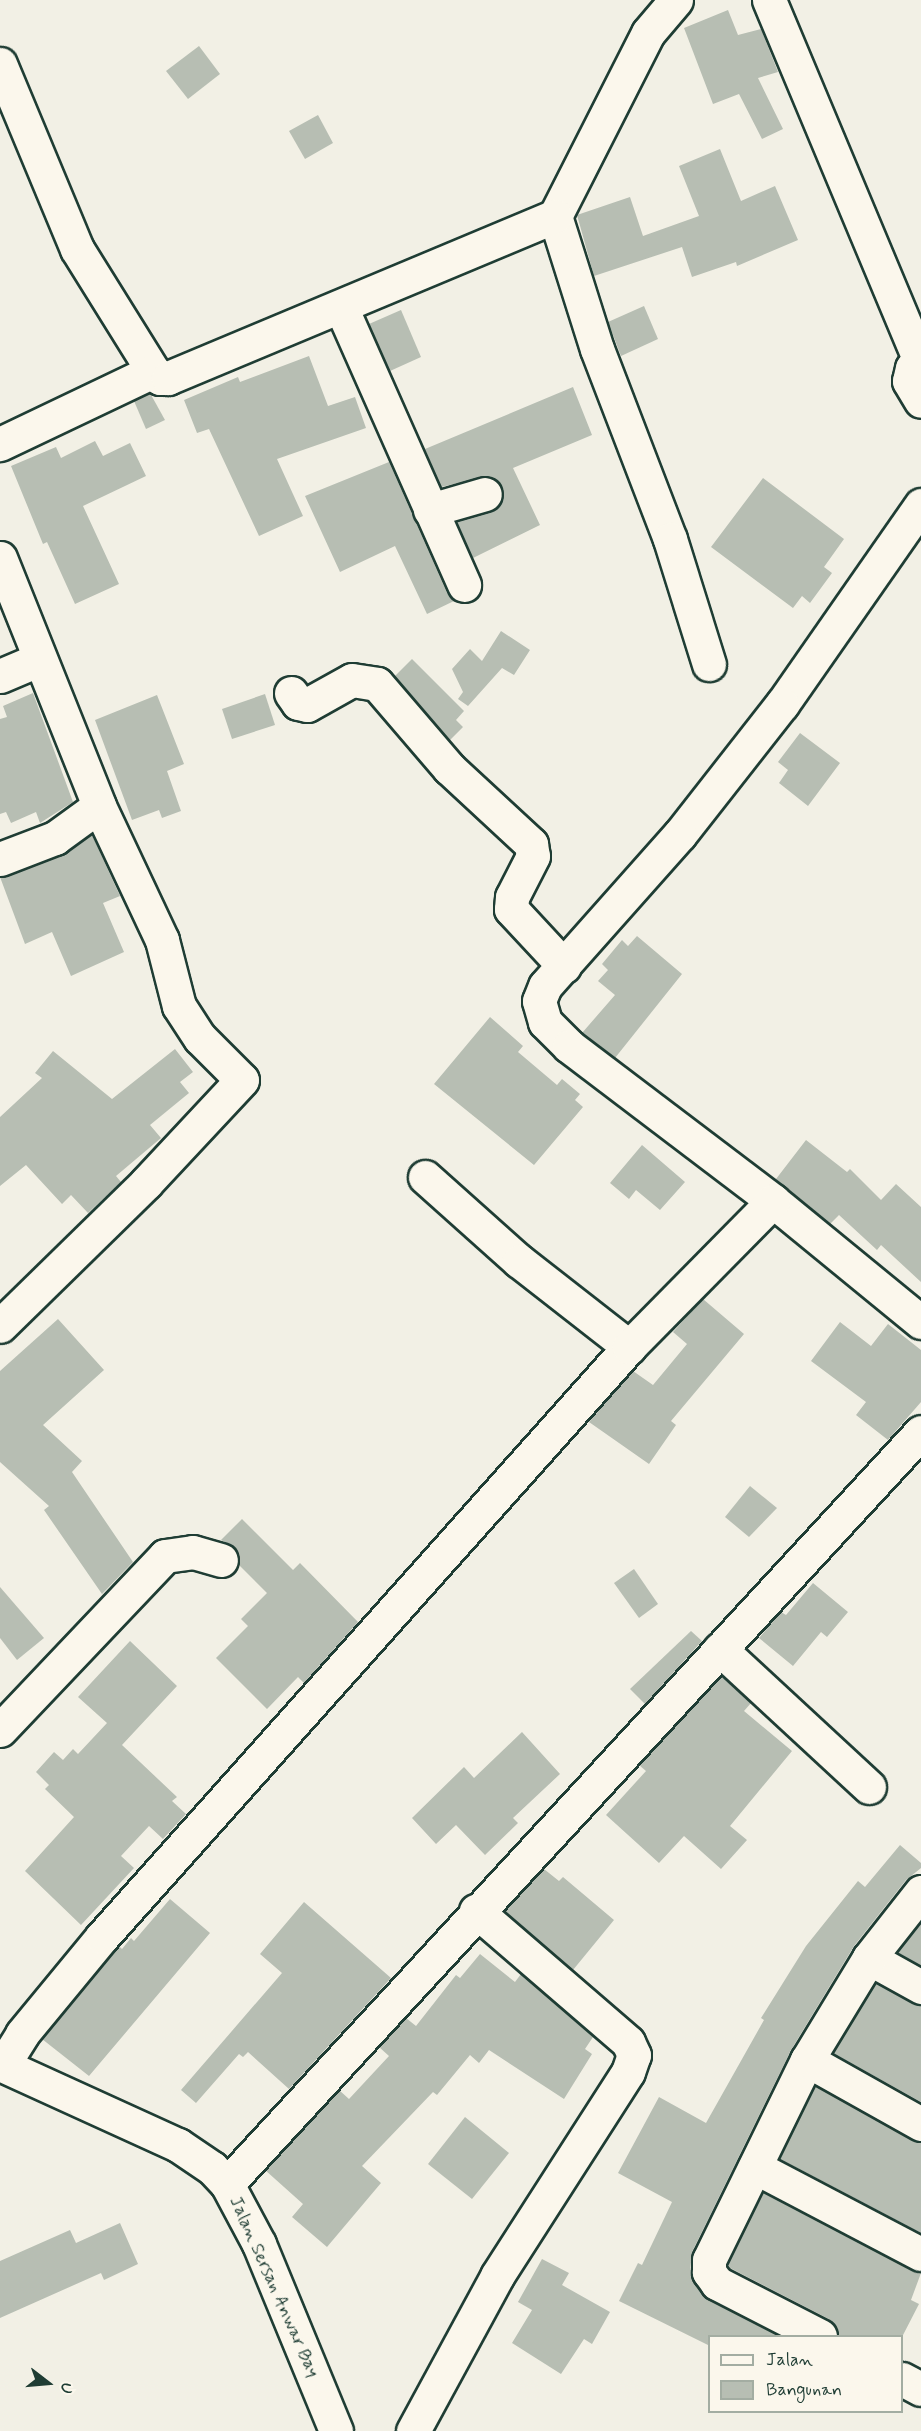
<!DOCTYPE html>
<style>
body{margin:0}
#map{position:relative;width:921px;height:2431px;overflow:hidden;background:#f2f0e5;font-family:Mynerve,sans-serif}
div>[style]{position:absolute}
[style*='--x']{left:calc(var(--x)*1px);top:calc(var(--y)*1px);width:calc(var(--w)*1px);rotate:calc(var(--a)*1deg)}
.building>*{inset:0;background:#b7beb3}
.roads{filter:drop-shadow(2px 0 #1f3d34) drop-shadow(-2px 0 #1f3d34) drop-shadow(0 2px #1f3d34) drop-shadow(0 -2px #1f3d34)}
.minor>*{height:33px;margin:-16.5px;padding:0 16.5px;transform-origin:16.5px;border-radius:16.5px;background:#fbf7ec}
.major>*{height:33px;margin:-16.5px;padding:0 16.5px;transform-origin:16.5px;border-radius:16.5px;background:#fbf7ec}
span{translate:-50% -50%;white-space:nowrap;text-align:center;line-height:1.15;-webkit-text-stroke:4.5px #fbf7ec;paint-order:stroke}
.street-label{font-size:18px;color:#1f3d34}
.legend{position:absolute;left:708px;top:2335px;width:195px;height:78px;box-sizing:border-box;background:#fbf7ec;border:2px solid #a3ada2;margin:0;padding:8px 10px;list-style:none;font-size:18px;color:#1f3d34}
.legend li{display:flex;align-items:center;gap:12px;height:30px}
.legend b{width:30px;border:2px solid #a3ada2}
.north{position:absolute;left:18px;top:2353px;width:60px;height:60px;-webkit-text-stroke:4px #fbf7ec;paint-order:stroke;rotate:106deg;font-size:16px;font-weight:700;line-height:24px;text-align:center;color:#1f3d34}
.north::after{content:'';display:block;margin:auto;width:21px;height:27px;background:#1f3d34;clip-path:polygon(50% 0,100% 100%,50% 72%,0 100%)}
</style>
<div id="map">
<div class="building">
<i style="clip-path:polygon(728px 10px,738px 35px,761px 29px,778px 72px,758px 78px,783px 129px,762px 139px,739px 94px,713px 104px,684px 28px)"></i>
<i style="clip-path:polygon(199px 46px,220px 74px,188px 99px,166px 71px)"></i>
<i style="clip-path:polygon(318px 115px,333px 143px,305px 159px,289px 131px)"></i>
<i style="clip-path:polygon(720px 149px,741px 201px,775px 186px,798px 240px,737px 266px,736px 262px,692px 277px,682px 247px,594px 276px,577px 215px,630px 197px,643px 236px,699px 216px,679px 166px)"></i>
<i style="clip-path:polygon(644px 306px,658px 339px,621px 356px,608px 322px)"></i>
<i style="clip-path:polygon(401px 310px,421px 357px,390px 371px,369px 324px)"></i>
<i style="clip-path:polygon(309px 356px,328px 406px,355px 397px,366px 428px,277px 459px,303px 516px,259px 536px,209px 429px,197px 433px,184px 400px,238px 377px,240px 382px)"></i>
<i style="clip-path:polygon(573px 387px,592px 435px,513px 468px,540px 525px,473px 558px,457px 522px,498px 507px,503px 488px,489px 476px,441px 487px,425px 449px)"></i>
<i style="clip-path:polygon(150px 393px,165px 420px,146px 429px,134px 401px)"></i>
<i style="clip-path:polygon(95px 441px,103px 456px,130px 443px,146px 476px,83px 506px,119px 584px,75px 604px,47px 542px,43px 544px,11px 466px,56px 447px,61px 458px)"></i>
<i style="clip-path:polygon(389px 462px,447px 593px,454px 601px,427px 614px,395px 546px,340px 572px,305px 496px)"></i>
<i style="clip-path:polygon(763px 478px,844px 539px,824px 567px,832px 573px,810px 603px,802px 596px,793px 608px,711px 547px)"></i>
<i style="clip-path:polygon(501px 631px,530px 650px,514px 675px,502px 668px,468px 706px,458px 699px,463px 692px,452px 669px,470px 649px,482px 661px)"></i>
<i style="clip-path:polygon(412px 659px,464px 711px,456px 720px,463px 727px,450px 740px,395px 676px)"></i>
<i style="clip-path:polygon(33px 693px,73px 802px,40px 823px,36px 812px,11px 823px,6px 812px,0 814px,0 719px,7px 717px,3px 706px)"></i>
<i style="clip-path:polygon(265px 694px,275px 725px,232px 739px,222px 709px)"></i>
<i style="clip-path:polygon(157px 695px,184px 764px,167px 771px,181px 811px,162px 818px,159px 810px,132px 820px,95px 720px)"></i>
<i style="clip-path:polygon(800px 733px,840px 763px,808px 806px,779px 783px,788px 770px,778px 762px)"></i>
<i style="clip-path:polygon(92px 835px,120px 896px,103px 903px,124px 952px,71px 976px,52px 932px,25px 944px,0 877px,62px 855px)"></i>
<i style="clip-path:polygon(637px 936px,682px 974px,615px 1058px,582px 1033px,615px 995px,598px 981px,608px 970px,602px 964px,622px 940px,628px 946px)"></i>
<i style="clip-path:polygon(490px 1017px,523px 1046px,518px 1052px,557px 1085px,562px 1079px,580px 1094px,575px 1100px,583px 1107px,534px 1165px,434px 1084px)"></i>
<i style="clip-path:polygon(175px 1049px,193px 1072px,180px 1082px,189px 1093px,150px 1125px,161px 1138px,116px 1176px,121px 1182px,88px 1213px,71px 1195px,62px 1204px,26px 1165px,0 1186px,0 1117px,42px 1078px,35px 1073px,53px 1051px,112px 1099px)"></i>
<i style="clip-path:polygon(806px 1140px,847px 1172px,850px 1169px,881px 1200px,896px 1184px,921px 1207px,921px 1282px,881px 1245px,877px 1250px,839px 1215px,830px 1224px,776px 1179px)"></i>
<i style="clip-path:polygon(642px 1145px,685px 1182px,660px 1210px,636px 1190px,629px 1199px,610px 1183px)"></i>
<i style="clip-path:polygon(703px 1299px,744px 1334px,671px 1421px,676px 1425px,649px 1464px,589px 1422px,633px 1371px,653px 1385px,687px 1344px,673px 1332px)"></i>
<i style="clip-path:polygon(58px 1319px,104px 1370px,43px 1425px,82px 1461px,72px 1472px,133px 1562px,102px 1594px,44px 1510px,49px 1506px,0 1462px,0 1371px)"></i>
<i style="clip-path:polygon(840px 1322px,871px 1346px,888px 1324px,921px 1350px,921px 1402px,888px 1440px,856px 1415px,866px 1402px,811px 1361px)"></i>
<i style="clip-path:polygon(750px 1486px,777px 1508px,749px 1537px,725px 1517px)"></i>
<i style="clip-path:polygon(242px 1519px,293px 1570px,300px 1563px,358px 1622px,304px 1683px,298px 1677px,267px 1709px,216px 1658px,248px 1626px,241px 1619px,267px 1593px,239px 1565px,235px 1547px,221px 1540px)"></i>
<i style="clip-path:polygon(634px 1569px,658px 1604px,639px 1618px,614px 1583px)"></i>
<i style="clip-path:polygon(813px 1583px,848px 1612px,827px 1637px,821px 1632px,793px 1666px,759px 1638px,781px 1612px,786px 1615px)"></i>
<i style="clip-path:polygon(0 1587px,44px 1638px,17px 1660px,0 1638px)"></i>
<i style="clip-path:polygon(691px 1631px,702px 1641px,645px 1704px,630px 1689px)"></i>
<i style="clip-path:polygon(130px 1641px,177px 1686px,122px 1745px,177px 1797px,172px 1801px,186px 1814px,163px 1839px,149px 1826px,121px 1856px,134px 1868px,81px 1925px,25px 1871px,74px 1817px,45px 1789px,49px 1785px,36px 1772px,54px 1752px,63px 1760px,73px 1749px,78px 1754px,107px 1723px,78px 1697px)"></i>
<i style="clip-path:polygon(721px 1676px,751px 1703px,744px 1711px,792px 1751px,730px 1826px,747px 1840px,721px 1869px,684px 1836px,659px 1863px,606px 1815px,646px 1771px,639px 1765px)"></i>
<i style="clip-path:polygon(522px 1732px,560px 1774px,513px 1818px,518px 1823px,485px 1855px,456px 1825px,436px 1844px,412px 1818px,464px 1767px,474px 1778px)"></i>
<i style="clip-path:polygon(900px 1845px,921px 1863px,921px 1868px,906px 1880px,854px 1946px,791px 2050px,692px 2252px,690px 2273px,702px 2294px,779px 2336px,710px 2337px,710px 2346px,619px 2301px,638px 2263px,642px 2265px,672px 2202px,618px 2173px,659px 2097px,706px 2123px,764px 2020px,761px 2018px,806px 1946px,858px 1881px,865px 1887px)"></i>
<i style="clip-path:polygon(544px 1869px,559px 1881px,563px 1877px,614px 1920px,573px 1970px,505px 1911px)"></i>
<i style="clip-path:polygon(170px 1899px,210px 1933px,89px 2076px,42px 2039px,119px 1946px,122px 1949px,131px 1938px,134px 1941px)"></i>
<i style="clip-path:polygon(304px 1902px,391px 1978px,289px 2089px,248px 2052px,243px 2057px,239px 2054px,196px 2103px,181px 2090px,282px 1973px,260px 1954px)"></i>
<i style="clip-path:polygon(921px 1922px,921px 1966px,897px 1952px)"></i>
<i style="clip-path:polygon(480px 1954px,515px 1982px,521px 1974px,593px 2037px,585px 2049px,592px 2054px,564px 2099px,489px 2050px,479px 2063px,470px 2055px,437px 2095px,433px 2092px,362px 2166px,381px 2183px,327px 2247px,292px 2217px,303px 2204px,265px 2170px,339px 2090px,349px 2099px,389px 2056px,379px 2047px,406px 2018px,416px 2026px,456px 1975px,460px 1978px)"></i>
<i style="clip-path:polygon(876px 1983px,921px 2006px,921px 2102px,833px 2053px)"></i>
<i style="clip-path:polygon(815px 2086px,921px 2143px,921px 2233px,780px 2159px)"></i>
<i style="clip-path:polygon(465px 2117px,509px 2153px,472px 2199px,428px 2164px)"></i>
<i style="clip-path:polygon(763px 2192px,921px 2273px,911px 2300px,919px 2304px,902px 2337px,838px 2337px,829px 2319px,730px 2268px,728px 2264px)"></i>
<i style="clip-path:polygon(120px 2223px,138px 2264px,104px 2280px,101px 2273px,0 2318px,0 2261px,70px 2230px,76px 2243px)"></i>
<i style="clip-path:polygon(542px 2259px,569px 2273px,562px 2285px,610px 2312px,592px 2344px,584px 2339px,561px 2374px,512px 2343px,532px 2310px,518px 2302px)"></i>
</div>
<div class="roads">
<div class="minor">
<i style="--x:676;--y:0;--w:43;--a:130.3"></i>
<i style="--x:648;--y:33;--w:205;--a:116.9"></i>
<i style="--x:555;--y:216;--w:139;--a:72.5"></i>
<i style="--x:597;--y:349;--w:204;--a:69"></i>
<i style="--x:670;--y:539;--w:131;--a:72.7"></i>
<i style="--x:769;--y:0;--w:388;--a:67.3"></i>
<i style="--x:0;--y:64;--w:200;--a:67.4"></i>
<i style="--x:77;--y:249;--w:144;--a:58.1"></i>
<i style="--x:153;--y:371;--w:170;--a:154.5"></i>
<i style="--x:341;--y:307;--w:304;--a:66.1"></i>
<i style="--x:921;--y:357;--w:14;--a:129"></i>
<i style="--x:912;--y:368;--w:13;--a:103"></i>
<i style="--x:909;--y:381;--w:23;--a:59"></i>
<i style="--x:153;--y:371;--w:10;--a:45"></i>
<i style="--x:160;--y:378;--w:8;--a:0"></i>
<i style="--x:168;--y:378;--w:420;--a:-22.7"></i>
<i style="--x:921;--y:505;--w:243;--a:124.9"></i>
<i style="--x:782;--y:704;--w:165;--a:128.1"></i>
<i style="--x:680;--y:834;--w:203;--a:131.6"></i>
<i style="--x:545;--y:986;--w:16;--a:112"></i>
<i style="--x:539;--y:1001;--w:22;--a:74"></i>
<i style="--x:545;--y:1022;--w:34;--a:45"></i>
<i style="--x:569;--y:1046;--w:256;--a:37.2"></i>
<i style="--x:773;--y:1201;--w:191;--a:39.3"></i>
<i style="--x:430;--y:510;--w:57;--a:-16.2"></i>
<i style="--x:0;--y:558;--w:267;--a:68.2"></i>
<i style="--x:99;--y:806;--w:148;--a:64.8"></i>
<i style="--x:162;--y:940;--w:68;--a:75.6"></i>
<i style="--x:179;--y:1006;--w:38;--a:57"></i>
<i style="--x:200;--y:1038;--w:59;--a:45"></i>
<i style="--x:242;--y:1080;--w:141;--a:133"></i>
<i style="--x:146;--y:1183;--w:204;--a:135.6"></i>
<i style="--x:0;--y:676;--w:43;--a:-23"></i>
<i style="--x:291;--y:693;--w:12;--a:55"></i>
<i style="--x:298;--y:703;--w:9;--a:13"></i>
<i style="--x:307;--y:705;--w:51;--a:-29.1"></i>
<i style="--x:352;--y:680;--w:25;--a:9"></i>
<i style="--x:377;--y:684;--w:111;--a:49.4"></i>
<i style="--x:449;--y:768;--w:112;--a:42.8"></i>
<i style="--x:531;--y:844;--w:12;--a:81"></i>
<i style="--x:533;--y:856;--w:46;--a:117.1"></i>
<i style="--x:512;--y:897;--w:12;--a:95"></i>
<i style="--x:511;--y:909;--w:78;--a:47.1"></i>
<i style="--x:0;--y:859;--w:59;--a:-20.9"></i>
<i style="--x:55;--y:838;--w:54;--a:-36"></i>
<i style="--x:425;--y:1177;--w:126;--a:41.8"></i>
<i style="--x:519;--y:1261;--w:140;--a:38"></i>
<i style="--x:720;--y:1649;--w:203;--a:42.8"></i>
<i style="--x:0;--y:1730;--w:240;--a:-46.5"></i>
<i style="--x:165;--y:1556;--w:28;--a:-8"></i>
<i style="--x:193;--y:1552;--w:29;--a:16"></i>
<i style="--x:869;--y:1958;--w:60;--a:29.1"></i>
<i style="--x:807;--y:2060;--w:131;--a:29.3"></i>
<i style="--x:3;--y:2065;--w:36;--a:-58"></i>
<i style="--x:22;--y:2034;--w:126;--a:-50.5"></i>
<i style="--x:102;--y:1937;--w:791;--a:-48.23"></i>
<i style="--x:629;--y:1347;--w:205;--a:-45.4"></i>
<i style="--x:755;--y:2167;--w:187;--a:27.7"></i>
<i style="--x:227;--y:2184;--w:1023;--a:-47.3"></i>
<i style="--x:820;--y:2336;--w:116;--a:-152.8"></i>
<i style="--x:717;--y:2283;--w:14;--a:-126"></i>
<i style="--x:709;--y:2272;--w:12;--a:-90"></i>
<i style="--x:709;--y:2260;--w:223;--a:-63.9"></i>
<i style="--x:807;--y:2060;--w:119;--a:-58.7"></i>
<i style="--x:869;--y:1958;--w:84;--a:-51.8"></i>
<i style="--x:902;--y:2379;--w:21;--a:28"></i>
<i style="--x:413;--y:2431;--w:176;--a:-61.5"></i>
<i style="--x:497;--y:2276;--w:242;--a:-57.3"></i>
<i style="--x:628;--y:2072;--w:18;--a:-71"></i>
<i style="--x:634;--y:2055;--w:14;--a:-115"></i>
<i style="--x:628;--y:2042;--w:201;--a:-139.2"></i>
</div>
<div class="major">
<i style="--x:0;--y:2064;--w:196;--a:24.5"></i>
<i style="--x:178;--y:2145;--w:41;--a:34.1"></i>
<i style="--x:212;--y:2168;--w:22;--a:47"></i>
<i style="--x:227;--y:2184;--w:68;--a:61.9"></i>
<i style="--x:259;--y:2244;--w:202;--a:67.6"></i>
</div>
</div>
<div class="street-label">
<span style="left:274px;top:2287px;rotate:66deg">Jalan Sersan Anwar Bay</span>
</div>
<ul class="legend">
<li><b style="height:8px;background:#fbf7ec"></b>Jalan</li>
<li><b style="height:16px;background:#b7beb3"></b>Bangunan</li>
</ul>
<div class="north">U</div>
</div>
